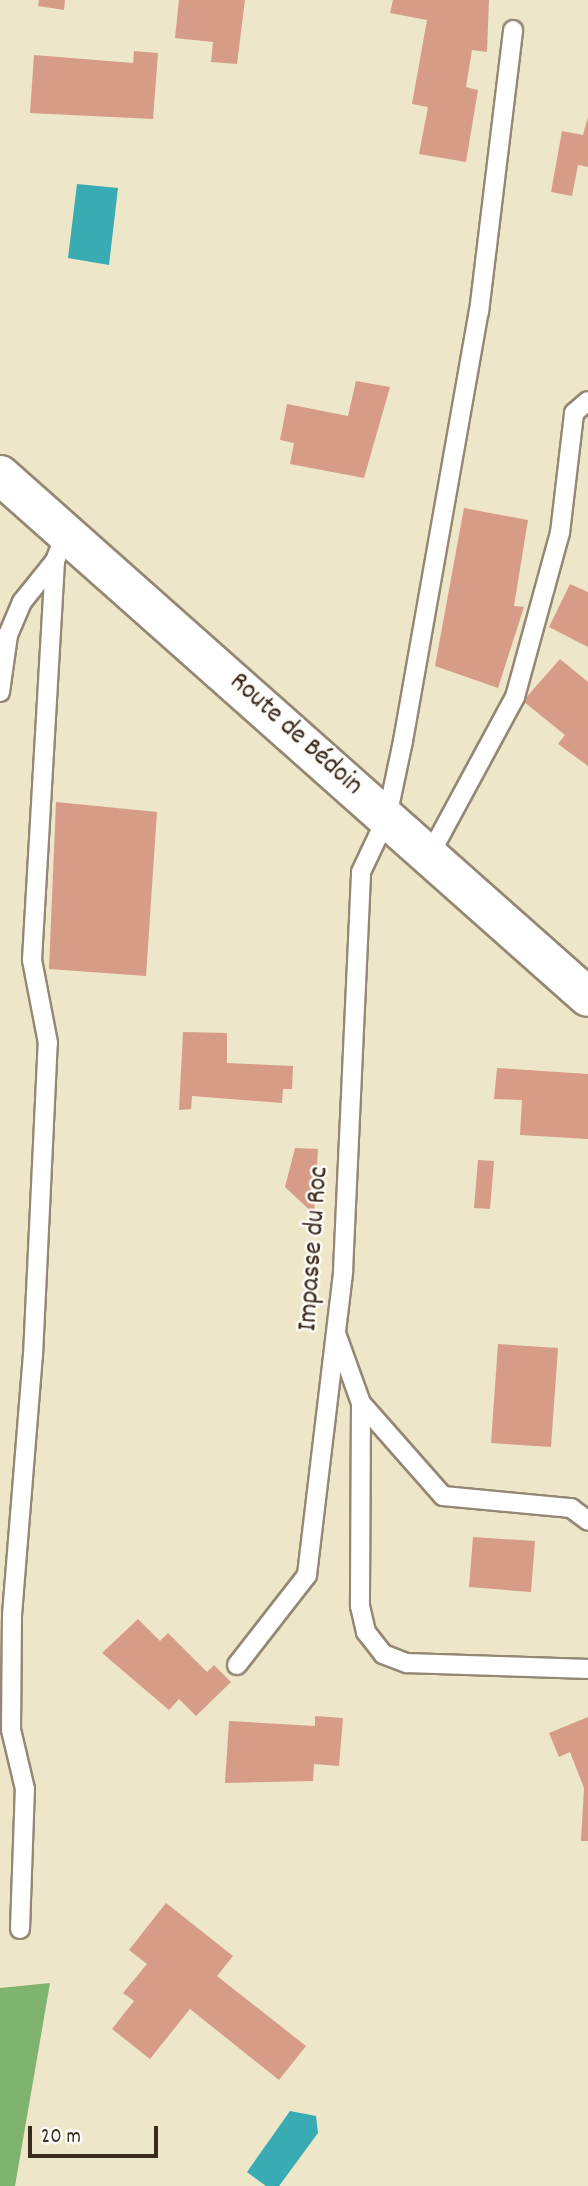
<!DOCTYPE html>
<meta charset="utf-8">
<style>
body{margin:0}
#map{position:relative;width:588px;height:2186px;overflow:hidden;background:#ede6c9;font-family:Dekko,sans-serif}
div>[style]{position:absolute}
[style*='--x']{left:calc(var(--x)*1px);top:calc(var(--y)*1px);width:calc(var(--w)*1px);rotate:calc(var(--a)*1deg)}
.forest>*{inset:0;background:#7fb36e}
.water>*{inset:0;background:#39abb2}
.building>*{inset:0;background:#d69c87}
.roads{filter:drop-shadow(2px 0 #948874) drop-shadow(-2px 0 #948874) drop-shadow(0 2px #948874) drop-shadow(0 -2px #948874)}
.lane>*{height:18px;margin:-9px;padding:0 9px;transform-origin:9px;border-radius:9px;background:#fff}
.secondary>*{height:38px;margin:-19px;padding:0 19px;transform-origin:19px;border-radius:19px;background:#fff}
span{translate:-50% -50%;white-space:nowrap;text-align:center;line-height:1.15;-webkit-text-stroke:5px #fdfcf7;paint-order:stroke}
.street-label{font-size:28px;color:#3b2a1e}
.scale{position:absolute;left:28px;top:2126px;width:130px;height:32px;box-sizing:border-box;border:4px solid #3b2a1e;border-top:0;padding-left:9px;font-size:21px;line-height:24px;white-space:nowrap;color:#3b2a1e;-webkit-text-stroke:5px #fdfcf7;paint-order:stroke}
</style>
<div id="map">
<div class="forest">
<i style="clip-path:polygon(50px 1983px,15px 2186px,0 2186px,0 1988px)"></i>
</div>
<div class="water">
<i style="clip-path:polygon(77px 184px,118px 188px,109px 265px,68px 258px)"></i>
<i style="clip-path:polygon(290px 2111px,316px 2116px,318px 2133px,279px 2186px,266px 2186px,247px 2172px)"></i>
</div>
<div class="building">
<i style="clip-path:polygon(39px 0,65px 0,64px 10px,38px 6px)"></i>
<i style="clip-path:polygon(179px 0,245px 0,237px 64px,211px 62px,213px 42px,175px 38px)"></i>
<i style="clip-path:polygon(393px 0,489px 0,487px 52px,472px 50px,466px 87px,478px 90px,466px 162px,419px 154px,428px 107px,412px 104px,427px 20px,390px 13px)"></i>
<i style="clip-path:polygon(134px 51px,158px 53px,153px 119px,30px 113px,34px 55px,133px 63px)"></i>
<i style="clip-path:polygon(588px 117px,588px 167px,578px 165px,572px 196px,551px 192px,562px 131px,583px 135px)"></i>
<i style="clip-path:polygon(356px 381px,390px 387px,364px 478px,290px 464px,294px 443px,280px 440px,287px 404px,348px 416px)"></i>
<i style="clip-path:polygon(464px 508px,528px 520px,514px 606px,524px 607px,498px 688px,435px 666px)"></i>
<i style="clip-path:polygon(570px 584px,588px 592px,588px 647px,549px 627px)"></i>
<i style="clip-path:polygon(560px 659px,588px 682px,588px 766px,558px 744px,565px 735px,523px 701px)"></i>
<i style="clip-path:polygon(56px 802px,157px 812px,146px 976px,49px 969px)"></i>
<i style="clip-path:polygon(183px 1032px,227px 1033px,227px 1063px,293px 1066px,292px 1089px,283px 1089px,282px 1103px,192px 1096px,191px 1109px,179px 1110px)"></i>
<i style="clip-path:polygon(497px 1068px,588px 1074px,588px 1139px,520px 1135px,522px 1100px,494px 1099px)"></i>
<i style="clip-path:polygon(295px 1148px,318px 1149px,314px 1214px,285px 1187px)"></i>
<i style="clip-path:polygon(478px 1160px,494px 1161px,490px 1209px,474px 1208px)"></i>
<i style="clip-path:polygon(498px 1344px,558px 1348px,551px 1447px,491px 1443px)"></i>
<i style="clip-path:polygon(473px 1537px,535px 1541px,531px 1592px,469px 1587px)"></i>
<i style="clip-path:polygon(138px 1619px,160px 1641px,168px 1633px,207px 1672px,214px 1665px,231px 1682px,196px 1716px,179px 1699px,169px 1710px,102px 1653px)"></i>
<i style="clip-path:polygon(315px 1716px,343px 1718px,339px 1766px,314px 1764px,313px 1781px,225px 1783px,229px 1721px,315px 1726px)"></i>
<i style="clip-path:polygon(588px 1717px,588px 1841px,581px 1841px,584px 1788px,570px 1752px,559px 1757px,549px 1733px)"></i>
<i style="clip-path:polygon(166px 1903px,233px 1956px,217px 1976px,306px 2046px,279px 2080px,190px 2009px,150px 2059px,112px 2029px,134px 2001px,123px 1993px,147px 1964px,129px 1950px)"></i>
</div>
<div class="roads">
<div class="lane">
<i style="--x:0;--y:692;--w:58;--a:-82"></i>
<i style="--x:8;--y:635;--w:36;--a:-67"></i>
<i style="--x:22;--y:602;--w:53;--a:-51.2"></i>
<i style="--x:429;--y:856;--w:181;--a:-61.6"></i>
<i style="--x:515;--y:697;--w:170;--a:-74.7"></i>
<i style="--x:560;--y:533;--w:121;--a:-83.3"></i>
<i style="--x:574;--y:413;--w:18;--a:-41"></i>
<i style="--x:337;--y:1336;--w:71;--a:70.3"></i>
<i style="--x:361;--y:1403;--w:124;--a:48.6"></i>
<i style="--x:443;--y:1496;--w:129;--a:5.4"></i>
<i style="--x:571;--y:1508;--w:21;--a:37"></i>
<i style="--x:361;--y:1403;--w:203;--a:90.3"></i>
<i style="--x:360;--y:1606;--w:27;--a:77"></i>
<i style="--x:366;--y:1632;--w:28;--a:52"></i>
<i style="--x:383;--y:1654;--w:26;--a:21"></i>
<i style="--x:407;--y:1663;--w:181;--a:1.9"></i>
<i style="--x:237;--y:1665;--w:114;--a:-52.1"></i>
<i style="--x:307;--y:1575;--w:306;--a:-83.2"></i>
<i style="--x:343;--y:1271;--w:399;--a:-87.4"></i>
<i style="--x:361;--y:872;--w:61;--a:-64.7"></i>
<i style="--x:387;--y:817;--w:78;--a:-78.1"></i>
<i style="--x:403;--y:741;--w:436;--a:-80"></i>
<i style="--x:479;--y:312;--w:284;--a:-83.1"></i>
<i style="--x:20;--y:1929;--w:140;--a:-88"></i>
<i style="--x:25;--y:1789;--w:61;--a:-103.3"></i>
<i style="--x:11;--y:1730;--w:115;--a:-89.5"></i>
<i style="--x:12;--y:1615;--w:260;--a:-85.4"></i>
<i style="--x:33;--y:1356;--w:313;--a:-87.3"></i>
<i style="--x:48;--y:1043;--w:85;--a:-100.9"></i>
<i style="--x:32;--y:960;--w:400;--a:-86.7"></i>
<i style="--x:55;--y:561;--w:30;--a:-69"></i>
</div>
<div class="secondary">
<i style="--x:0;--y:475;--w:786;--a:41.6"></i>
</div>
</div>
<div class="street-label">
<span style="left:295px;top:735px;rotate:42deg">Route de Bédoin</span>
<span style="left:315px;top:1249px;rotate:-86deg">Impasse du Roc</span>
</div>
<div class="scale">20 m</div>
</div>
